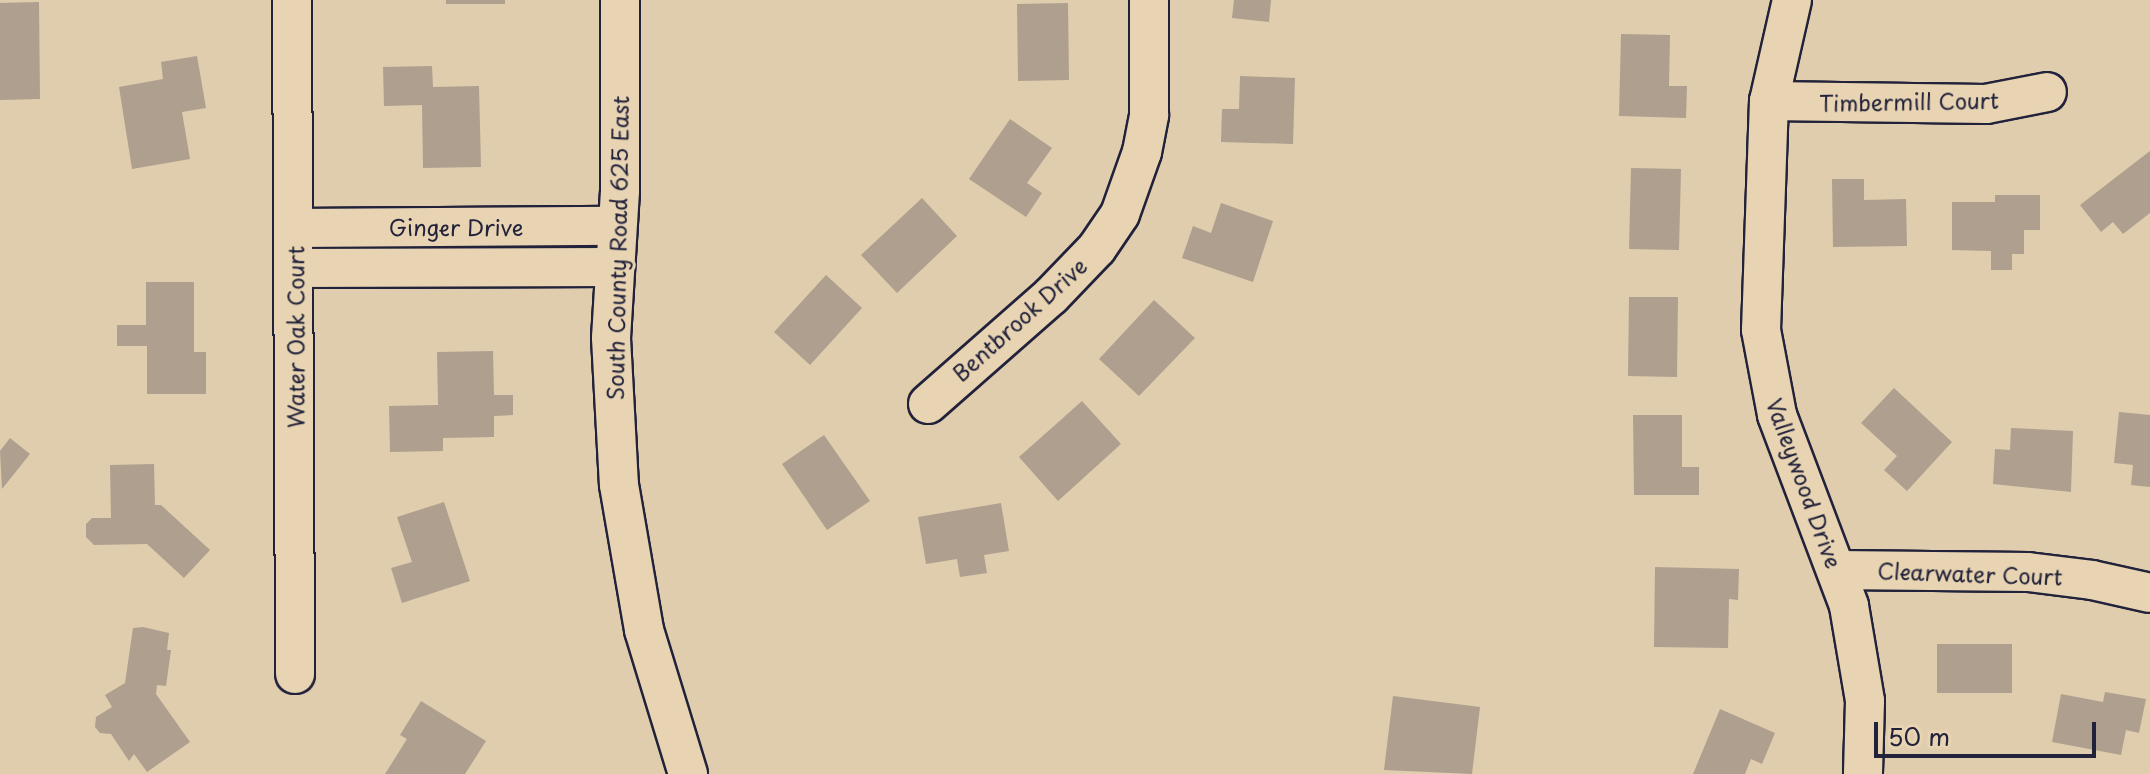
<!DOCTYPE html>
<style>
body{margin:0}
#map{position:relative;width:2150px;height:774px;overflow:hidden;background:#e0cdad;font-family:"Playpen Sans",sans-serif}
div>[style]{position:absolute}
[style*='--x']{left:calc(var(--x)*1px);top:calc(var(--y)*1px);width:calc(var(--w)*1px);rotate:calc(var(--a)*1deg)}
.building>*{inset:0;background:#ae9f8f}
.roads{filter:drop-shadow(2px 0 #22223b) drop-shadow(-2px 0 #22223b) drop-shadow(0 2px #22223b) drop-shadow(0 -2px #22223b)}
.minor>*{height:38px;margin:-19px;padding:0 19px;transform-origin:19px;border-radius:19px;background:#e8d4b2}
span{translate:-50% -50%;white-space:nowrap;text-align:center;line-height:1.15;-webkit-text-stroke:6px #e8d4b2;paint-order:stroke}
.street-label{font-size:22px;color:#22223b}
.scale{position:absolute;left:1874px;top:722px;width:222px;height:36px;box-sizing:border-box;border:4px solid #22223b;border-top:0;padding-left:10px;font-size:24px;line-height:28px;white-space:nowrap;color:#22223b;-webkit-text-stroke:6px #e8d4b2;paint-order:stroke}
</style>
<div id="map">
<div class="building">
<i style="clip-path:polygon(446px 0,505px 0,505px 4px,446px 4px)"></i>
<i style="clip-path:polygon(1234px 0,1271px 0,1269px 22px,1232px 18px)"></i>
<i style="clip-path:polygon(39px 2px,40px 99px,0 100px,0 3px)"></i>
<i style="clip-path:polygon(1068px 3px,1069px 80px,1018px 81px,1017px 4px)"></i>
<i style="clip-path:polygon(1621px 34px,1670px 35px,1669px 86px,1687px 86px,1686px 118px,1619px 116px)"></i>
<i style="clip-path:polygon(197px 56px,206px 108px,182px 112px,190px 159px,132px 169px,119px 87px,163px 79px,161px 62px)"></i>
<i style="clip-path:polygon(432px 66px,433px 87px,479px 86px,481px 167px,423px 168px,422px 105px,384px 106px,383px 67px)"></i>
<i style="clip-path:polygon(1240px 76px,1295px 78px,1293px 144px,1221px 142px,1222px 109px,1239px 109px)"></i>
<i style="clip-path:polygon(1010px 119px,1052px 148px,1027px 183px,1042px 193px,1026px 217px,969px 179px)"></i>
<i style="clip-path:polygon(2150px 151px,2150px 213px,2123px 234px,2113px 222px,2101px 232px,2080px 205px)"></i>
<i style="clip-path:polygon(1631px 168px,1681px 169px,1679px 250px,1629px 249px)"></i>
<i style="clip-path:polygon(1832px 179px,1864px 179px,1864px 200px,1906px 199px,1907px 246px,1833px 247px)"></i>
<i style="clip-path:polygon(1995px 195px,2040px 195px,2040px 230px,2024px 230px,2024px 254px,2012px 254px,2012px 270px,1991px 270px,1991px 251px,1952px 250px,1952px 202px,1995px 202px)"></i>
<i style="clip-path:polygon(922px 198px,957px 236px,897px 293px,861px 255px)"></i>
<i style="clip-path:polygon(1221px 203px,1273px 221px,1253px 282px,1182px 258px,1193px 226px,1211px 233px)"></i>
<i style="clip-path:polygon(826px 275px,862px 308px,810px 365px,774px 332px)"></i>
<i style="clip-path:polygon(146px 282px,194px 282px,194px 352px,206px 352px,206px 394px,147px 394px,147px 346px,117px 346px,117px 325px,146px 325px)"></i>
<i style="clip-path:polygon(1629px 297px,1678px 297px,1677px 377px,1628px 376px)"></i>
<i style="clip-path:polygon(1154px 300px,1195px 338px,1139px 396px,1099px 359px)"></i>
<i style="clip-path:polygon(493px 351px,494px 395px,513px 395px,513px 415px,494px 416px,494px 437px,443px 438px,443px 451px,390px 452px,389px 406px,438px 405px,437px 352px)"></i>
<i style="clip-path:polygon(1894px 388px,1952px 442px,1907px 491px,1884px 470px,1897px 456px,1861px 423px)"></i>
<i style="clip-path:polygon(1082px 401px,1121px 444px,1058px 501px,1019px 457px)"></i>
<i style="clip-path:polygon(2119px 412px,2150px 415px,2150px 487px,2131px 485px,2133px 465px,2114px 463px)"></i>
<i style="clip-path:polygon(1633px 415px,1682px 415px,1682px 467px,1699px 467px,1699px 495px,1634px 495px)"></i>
<i style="clip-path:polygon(2011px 428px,2073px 431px,2071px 492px,1993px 484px,1995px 449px,2010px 450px)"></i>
<i style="clip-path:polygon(824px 435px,870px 501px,827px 530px,782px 464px)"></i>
<i style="clip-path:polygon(10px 438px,30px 454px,2px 489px,0 451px)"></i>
<i style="clip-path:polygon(154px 464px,155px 505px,161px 505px,210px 550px,184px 578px,147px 544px,94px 545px,86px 537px,86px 524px,92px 518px,111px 518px,110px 465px)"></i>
<i style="clip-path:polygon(444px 502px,470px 581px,402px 603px,391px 568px,412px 562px,397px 517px)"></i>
<i style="clip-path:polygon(1001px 503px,1009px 551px,984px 555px,987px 573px,960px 577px,957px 559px,926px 564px,918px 517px)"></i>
<i style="clip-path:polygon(1655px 567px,1739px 569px,1738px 600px,1729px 599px,1728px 648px,1654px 647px)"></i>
<i style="clip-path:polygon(143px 627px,169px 633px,167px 650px,171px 650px,166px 686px,157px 685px,156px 694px,190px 742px,147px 772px,134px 754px,129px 761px,111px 734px,100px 733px,95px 727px,96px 717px,112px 707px,105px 695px,125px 683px,133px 628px)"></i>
<i style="clip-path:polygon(1937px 644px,2012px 644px,2012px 693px,1937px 693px)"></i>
<i style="clip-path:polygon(2105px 692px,2146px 699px,2139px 733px,2126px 730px,2121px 755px,2052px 742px,2061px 694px,2103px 702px)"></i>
<i style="clip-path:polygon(1393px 696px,1480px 707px,1472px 774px,1384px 770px)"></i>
<i style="clip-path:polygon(421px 701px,486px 741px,465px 774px,385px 774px,407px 739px,400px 735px)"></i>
<i style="clip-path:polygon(1720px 709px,1775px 733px,1762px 764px,1751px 759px,1745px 774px,1693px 774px)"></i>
</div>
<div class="roads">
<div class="minor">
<i style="--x:292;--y:0;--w:674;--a:89.74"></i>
<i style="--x:620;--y:0;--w:191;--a:90"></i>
<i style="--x:620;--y:191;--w:147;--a:93.5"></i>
<i style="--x:611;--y:338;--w:147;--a:86.9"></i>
<i style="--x:619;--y:485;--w:147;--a:80.2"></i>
<i style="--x:644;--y:630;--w:151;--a:73"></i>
<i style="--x:1792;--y:0;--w:104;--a:102.8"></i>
<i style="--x:1769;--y:101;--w:229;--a:92"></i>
<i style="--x:1761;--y:330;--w:86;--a:79.3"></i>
<i style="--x:1777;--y:415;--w:204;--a:69.3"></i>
<i style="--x:1849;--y:606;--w:96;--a:80.4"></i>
<i style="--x:1865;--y:701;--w:73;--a:91.6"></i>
<i style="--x:1769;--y:101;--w:217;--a:0.8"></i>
<i style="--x:1986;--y:104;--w:62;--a:-11.1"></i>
<i style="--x:295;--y:228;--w:322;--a:-0.4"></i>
<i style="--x:295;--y:268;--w:320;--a:-0.2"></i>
<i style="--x:928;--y:404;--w:164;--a:-41.3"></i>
<i style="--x:1051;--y:296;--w:66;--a:-46.2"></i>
<i style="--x:1097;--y:248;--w:41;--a:-55.9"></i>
<i style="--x:1120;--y:214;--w:66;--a:-70.5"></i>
<i style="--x:1142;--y:152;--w:38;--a:-79"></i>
<i style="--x:1149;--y:115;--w:115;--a:-90"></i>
<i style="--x:1837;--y:570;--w:191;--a:0.6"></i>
<i style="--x:2028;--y:572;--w:64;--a:7.1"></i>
<i style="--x:2092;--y:580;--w:59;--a:12.6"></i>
</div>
</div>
<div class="street-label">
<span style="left:1909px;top:101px;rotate:-1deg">Timbermill Court</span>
<span style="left:456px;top:227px">Ginger Drive</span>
<span style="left:617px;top:248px;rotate:-89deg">South County Road 625 East</span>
<span style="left:1019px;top:319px;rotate:-42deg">Bentbrook Drive</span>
<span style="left:295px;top:337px;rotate:-90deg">Water Oak Court</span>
<span style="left:1805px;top:483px;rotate:70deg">Valleywood Drive</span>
<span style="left:1970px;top:573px;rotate:2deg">Clearwater Court</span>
</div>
<div class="scale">50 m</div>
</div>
